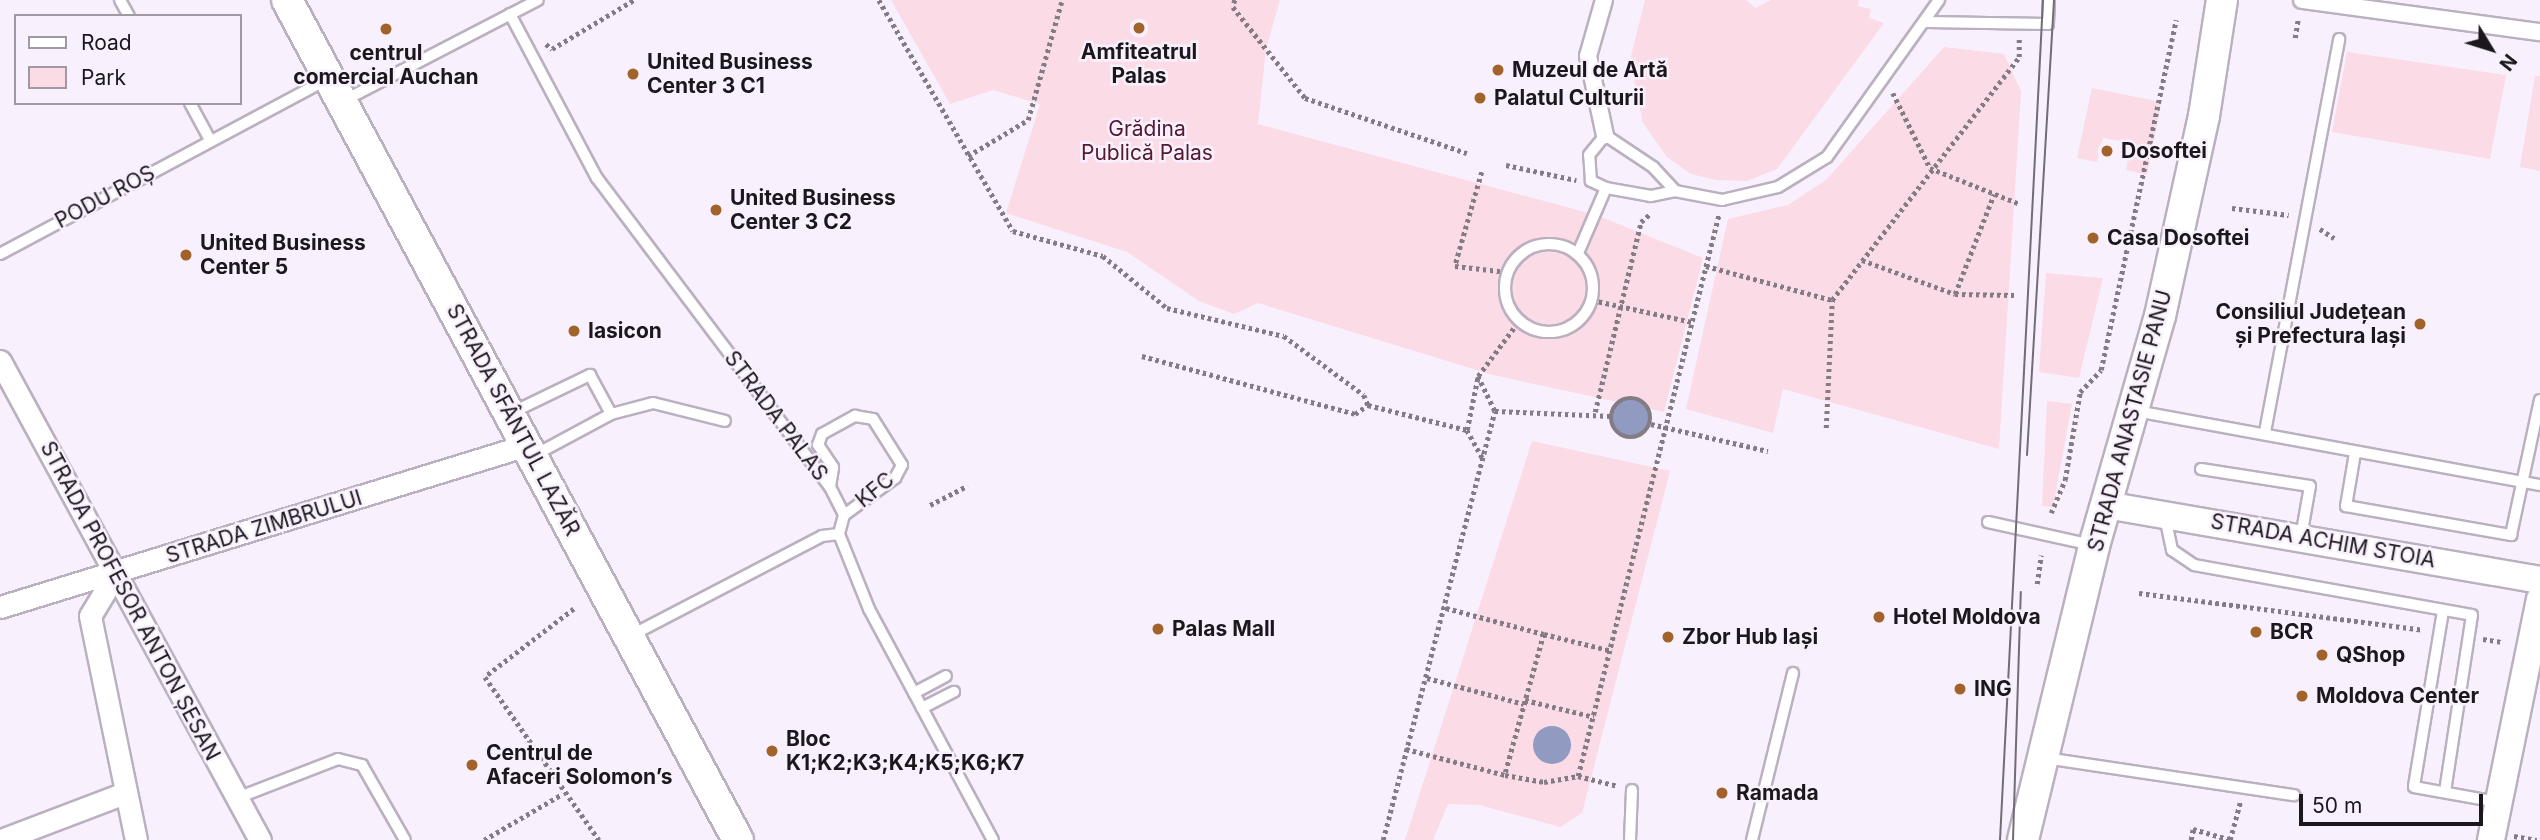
<!DOCTYPE html>
<meta charset="utf-8">
<style>
body{margin:0}
#map{position:relative;width:2540px;height:840px;overflow:hidden;background:#f9f0fd;font-family:Inter,sans-serif}
div>[style]{position:absolute}
[style*='--x']{left:calc(var(--x)*1px);top:calc(var(--y)*1px);width:calc(var(--w)*1px);rotate:calc(var(--a)*1deg)}
.green>*{inset:0;background:#fbdbe5}
.water>*{inset:0;background:#919bc2}
.round{border-radius:50%}
.path>*{height:4.5px;margin-top:-2.25px;transform-origin:0;background:repeating-linear-gradient(90deg,#837c85 0 3.5px,transparent 0 7px)}
.path>.ring{margin:-2.25px;padding:0;box-sizing:content-box;background:none;border:4.5px solid #837c85;border-radius:50%}
.roads{filter:drop-shadow(2px 0 #bbb0bf) drop-shadow(-2px 0 #bbb0bf) drop-shadow(0 2px #bbb0bf) drop-shadow(0 -2px #bbb0bf)}
.service>*{height:10px;margin:-5px;padding:0 5px;transform-origin:5px;border-radius:5px;background:#fff}
.service>.ring{margin:-5px;padding:0;box-sizing:content-box;background:none;border:10px solid #fff;border-radius:50%}
.pedestrian>*{height:16px;margin:-8px;padding:0 8px;transform-origin:8px;border-radius:8px;background:#fff}
.minor>*{height:21px;margin:-10.5px;padding:0 10.5px;transform-origin:10.5px;border-radius:10.5px;background:#fff}
.tertiary>*{height:26px;margin:-13px;padding:0 13px;transform-origin:13px;border-radius:13px;background:#fff}
.secondary>*{height:30px;margin:-15px;padding:0 15px;transform-origin:15px;border-radius:15px;background:#fff}
.tram>*{height:2px;margin:-1px;padding:0 1px;transform-origin:1px;border-radius:1px;background:#726c74}
.dots>*{width:19px;height:19px;translate:-50% -50%;box-sizing:border-box;border:4px solid #f9f0fd;border-radius:50%}
span{translate:-50% -50%;white-space:nowrap;text-align:center;line-height:1.15;-webkit-text-stroke:5px #f9f0fd;paint-order:stroke}
.poi-label{font-size:21px;color:#1b171c;font-weight:700}
.left{translate:0 -50%;text-align:left}
.right{translate:-100% -50%;text-align:right}
.park-label{font-size:21px;color:#521931}
.street-label{font-size:21px;color:#1b171c}
.legend{position:absolute;left:14px;top:14px;width:228px;height:91px;box-sizing:border-box;background:#f9f0fd;border:2px solid #a099a3;margin:0;padding:9px 12px;list-style:none;font-size:21px;color:#1b171c}
.legend li{display:flex;align-items:center;gap:14px;height:35px}
.legend b{width:35px;border:2px solid #a099a3}
.north{position:absolute;left:2456px;top:14px;width:70px;height:70px;-webkit-text-stroke:5px #f9f0fd;paint-order:stroke;rotate:128deg;font-size:19px;font-weight:700;line-height:28px;text-align:center;color:#1b171c}
.north::after{content:'';display:block;margin:auto;width:24px;height:32px;background:#1b171c;clip-path:polygon(50% 0,100% 100%,50% 72%,0 100%)}
.scale{position:absolute;left:2299px;top:794px;width:184px;height:32px;box-sizing:border-box;border:4px solid #1b171c;border-top:0;padding-left:9px;font-size:21px;line-height:24px;white-space:nowrap;color:#1b171c;-webkit-text-stroke:5px #f9f0fd;paint-order:stroke}
</style>
<div id="map">
<div class="green">
<i style="clip-path:polygon(891px 0,1280px 0,1266px 49px,1258px 124px,1596px 215px,1703px 258px,1664px 412px,1493px 375px,1258px 303px,1234px 314px,1199px 301px,1127px 252px,1006px 213px,1040px 104px,993px 90px,950px 104px)"></i>
<i style="clip-path:polygon(1645px 0,1746px 0,1755px 8px,1771px 0,1859px 0,1858px 6px,1871px 9px,1869px 18px,1884px 23px,1777px 169px,1747px 181px,1716px 180px,1691px 174px,1667px 157px,1643px 123px,1630px 60px)"></i>
<i style="clip-path:polygon(1944px 47px,2004px 54px,2021px 91px,1999px 449px,1783px 389px,1773px 433px,1686px 409px,1728px 219px,1788px 205px,1826px 180px)"></i>
<i style="clip-path:polygon(2347px 52px,2506px 75px,2490px 159px,2332px 132px)"></i>
<i style="clip-path:polygon(2535px 76px,2540px 76px,2540px 171px,2520px 167px)"></i>
<i style="clip-path:polygon(2092px 88px,2161px 102px,2147px 175px,2126px 170px,2131px 143px,2103px 138px,2097px 162px,2077px 158px)"></i>
<i style="clip-path:polygon(2046px 273px,2103px 278px,2079px 378px,2039px 372px)"></i>
<i style="clip-path:polygon(2047px 401px,2072px 404px,2053px 507px,2042px 506px)"></i>
<i style="clip-path:polygon(1532px 441px,1670px 471px,1582px 813px,1560px 827px,1480px 805px,1448px 804px,1433px 840px,1405px 840px)"></i>
</div>
<div class="water">
<i class="round" style="left:1611px;top:398px;width:40px;height:40px"></i>
<i class="round" style="left:1533px;top:726px;width:38px;height:38px"></i>
</div>
<div class="path">
<i style="--x:879;--y:0;--w:267;--a:59.9"></i>
<i style="--x:1013;--y:231;--w:93;--a:15.5"></i>
<i style="--x:1103;--y:256;--w:82;--a:39.1"></i>
<i style="--x:1167;--y:308;--w:120;--a:13.5"></i>
<i style="--x:1284;--y:336;--w:99;--a:36.4"></i>
<i style="--x:1364;--y:395;--w:11;--a:68"></i>
<i style="--x:1235;--y:0;--w:7;--a:106"></i>
<i style="--x:1233;--y:7;--w:116;--a:51.6"></i>
<i style="--x:1305;--y:98;--w:171;--a:18.8"></i>
<i style="--x:2295;--y:38;--w:20;--a:-81"></i>
<i style="--x:546;--y:44;--w:8;--a:40"></i>
<i style="--x:552;--y:49;--w:96;--a:-30.9"></i>
<i style="--x:1893;--y:93;--w:84;--a:63.7"></i>
<i style="--x:1930;--y:168;--w:97;--a:21.8"></i>
<i style="--x:968;--y:156;--w:70;--a:-31"></i>
<i style="--x:1028;--y:120;--w:125;--a:-74.2"></i>
<i style="--x:1506;--y:165;--w:72;--a:12.1"></i>
<i style="--x:1482;--y:172;--w:98;--a:106"></i>
<i style="--x:1455;--y:266;--w:53;--a:6.5"></i>
<i style="--x:2232;--y:208;--w:57;--a:7"></i>
<i style="--x:2320;--y:229;--w:17;--a:33"></i>
<i style="--x:1862;--y:260;--w:99;--a:20.1"></i>
<i style="--x:1955;--y:294;--w:59;--a:1"></i>
<i style="--x:1706;--y:266;--w:131;--a:15.1"></i>
<i style="--x:1955;--y:294;--w:107;--a:-68.7"></i>
<i style="--x:1592;--y:300;--w:102;--a:12.4"></i>
<i style="--x:1142;--y:356;--w:221;--a:15.2"></i>
<i style="--x:1355;--y:414;--w:16;--a:-35"></i>
<i style="--x:1478;--y:376;--w:39;--a:64"></i>
<i style="--x:1495;--y:411;--w:115;--a:2.5"></i>
<i class="ring" style="left:1611px;top:398px;width:35.5px;height:35.5px"></i>
<i style="--x:1368;--y:405;--w:102;--a:14.2"></i>
<i style="--x:1467;--y:430;--w:35;--a:61"></i>
<i style="--x:1595;--y:412;--w:195;--a:-76.4"></i>
<i style="--x:1641;--y:222;--w:13;--a:-42"></i>
<i style="--x:1651;--y:424;--w:120;--a:13"></i>
<i style="--x:1826;--y:428;--w:128;--a:-87.3"></i>
<i style="--x:1832;--y:300;--w:307;--a:-52.4"></i>
<i style="--x:2019;--y:57;--w:19;--a:-90"></i>
<i style="--x:1467;--y:430;--w:55;--a:-78.5"></i>
<i style="--x:1478;--y:376;--w:69;--a:-53.3"></i>
<i style="--x:930;--y:505;--w:42;--a:-27.2"></i>
<i style="--x:2051;--y:513;--w:36;--a:-67"></i>
<i style="--x:2065;--y:480;--w:89;--a:-80.3"></i>
<i style="--x:2080;--y:392;--w:30;--a:-46"></i>
<i style="--x:2101;--y:370;--w:358;--a:-77.9"></i>
<i style="--x:2037;--y:584;--w:29;--a:-82"></i>
<i style="--x:2139;--y:593;--w:286;--a:7.4"></i>
<i style="--x:1446;--y:608;--w:101;--a:14.9"></i>
<i style="--x:1544;--y:634;--w:146;--a:105.5"></i>
<i style="--x:1505;--y:775;--w:40;--a:10"></i>
<i style="--x:1544;--y:782;--w:35;--a:-10"></i>
<i style="--x:1578;--y:776;--w:579;--a:-75.92"></i>
<i style="--x:574;--y:609;--w:112;--a:142.6"></i>
<i style="--x:485;--y:677;--w:199;--a:55"></i>
<i style="--x:1544;--y:634;--w:70;--a:14"></i>
<i style="--x:2483;--y:639;--w:20;--a:9"></i>
<i style="--x:1427;--y:678;--w:100;--a:15"></i>
<i style="--x:1525;--y:700;--w:71;--a:13.8"></i>
<i style="--x:1406;--y:749;--w:102;--a:14.7"></i>
<i style="--x:1578;--y:776;--w:41;--a:14"></i>
<i style="--x:2514;--y:836;--w:23;--a:10"></i>
<i style="--x:484;--y:840;--w:91;--a:-30.5"></i>
<i style="--x:1383;--y:840;--w:443;--a:-75.4"></i>
<i style="--x:2191;--y:840;--w:11;--a:-80"></i>
<i style="--x:2193;--y:829;--w:40;--a:16"></i>
<i style="--x:2230;--y:840;--w:39;--a:-75"></i>
</div>
<div class="roads">
<div class="service">
<i style="--x:120;--y:0;--w:18;--a:61"></i>
<i style="--x:510;--y:14;--w:186;--a:62.1"></i>
<i style="--x:597;--y:178;--w:387;--a:53"></i>
<i style="--x:830;--y:487;--w:31;--a:63"></i>
<i style="--x:844;--y:515;--w:20;--a:105"></i>
<i style="--x:839;--y:534;--w:81;--a:68.2"></i>
<i style="--x:869;--y:609;--w:262;--a:61.8"></i>
<i style="--x:1927;--y:22;--w:121;--a:0.9"></i>
<i style="--x:2048;--y:24;--w:24;--a:-88"></i>
<i style="--x:345;--y:100;--w:217;--a:-27.4"></i>
<i style="--x:190;--y:103;--w:42;--a:61.6"></i>
<i style="--x:1675;--y:191;--w:25;--a:168"></i>
<i style="--x:1651;--y:196;--w:46;--a:-169.9"></i>
<i style="--x:1606;--y:188;--w:17;--a:-155"></i>
<i style="--x:1591;--y:181;--w:26;--a:-94"></i>
<i style="--x:1589;--y:155;--w:26;--a:-51"></i>
<i style="--x:1605;--y:135;--w:58;--a:33.7"></i>
<i style="--x:1653;--y:167;--w:33;--a:47"></i>
<i style="--x:1675;--y:191;--w:48;--a:10.8"></i>
<i style="--x:1722;--y:200;--w:57;--a:-13.1"></i>
<i style="--x:1778;--y:187;--w:57;--a:-31.5"></i>
<i style="--x:1827;--y:157;--w:193;--a:-54.5"></i>
<i class="ring" style="left:1505px;top:244px;width:78px;height:78px"></i>
<i style="--x:1578;--y:253;--w:71;--a:-66.7"></i>
<i style="--x:0;--y:254;--w:372;--a:-28.1"></i>
<i style="--x:2136;--y:411;--w:411;--a:10.4"></i>
<i style="--x:511;--y:413;--w:88;--a:-25.7"></i>
<i style="--x:590;--y:375;--w:44;--a:61.7"></i>
<i style="--x:611;--y:414;--w:89;--a:151.7"></i>
<i style="--x:611;--y:414;--w:43;--a:-14.7"></i>
<i style="--x:653;--y:403;--w:74;--a:14"></i>
<i style="--x:2265;--y:432;--w:400;--a:-79.3"></i>
<i style="--x:2355;--y:453;--w:54;--a:99.6"></i>
<i style="--x:2346;--y:506;--w:168;--a:10"></i>
<i style="--x:2511;--y:535;--w:138;--a:-77.9"></i>
<i style="--x:2201;--y:469;--w:110;--a:8.9"></i>
<i style="--x:2310;--y:486;--w:52;--a:100"></i>
<i style="--x:830;--y:487;--w:20;--a:-81"></i>
<i style="--x:833;--y:467;--w:27;--a:-124"></i>
<i style="--x:818;--y:445;--w:12;--a:-70"></i>
<i style="--x:822;--y:434;--w:38;--a:-29"></i>
<i style="--x:855;--y:416;--w:18;--a:9"></i>
<i style="--x:873;--y:419;--w:54;--a:57.8"></i>
<i style="--x:902;--y:465;--w:15;--a:118"></i>
<i style="--x:895;--y:478;--w:63;--a:144"></i>
<i style="--x:2165;--y:517;--w:34;--a:78"></i>
<i style="--x:2172;--y:550;--w:27;--a:34"></i>
<i style="--x:2194;--y:565;--w:282;--a:10.2"></i>
<i style="--x:2472;--y:615;--w:178;--a:98.7"></i>
<i style="--x:1988;--y:522;--w:107;--a:12.5"></i>
<i style="--x:2443;--y:611;--w:178;--a:99.4"></i>
<i style="--x:2414;--y:787;--w:84;--a:10.2"></i>
<i style="--x:632;--y:635;--w:214;--a:-27.5"></i>
<i style="--x:822;--y:536;--w:17;--a:-7"></i>
<i style="--x:914;--y:693;--w:36;--a:-28"></i>
<i style="--x:922;--y:708;--w:36;--a:-27"></i>
<i style="--x:2045;--y:758;--w:252;--a:8.5"></i>
<i style="--x:237;--y:798;--w:108;--a:-21.1"></i>
<i style="--x:338;--y:759;--w:25;--a:14"></i>
<i style="--x:362;--y:765;--w:86;--a:60.2"></i>
<i style="--x:1630;--y:840;--w:50;--a:-87.7"></i>
<i style="--x:1752;--y:840;--w:172;--a:-76.2"></i>
</div>
<div class="pedestrian">
<i style="--x:1604;--y:0;--w:58;--a:105.9"></i>
<i style="--x:1588;--y:56;--w:81;--a:77.9"></i>
<i style="--x:2302;--y:0;--w:240;--a:7.7"></i>
</div>
<div class="minor">
<i style="--x:0;--y:361;--w:545;--a:61.51"></i>
<i style="--x:116;--y:573;--w:50;--a:121.2"></i>
<i style="--x:90;--y:616;--w:229;--a:78.4"></i>
<i style="--x:0;--y:607;--w:551;--a:-17.09"></i>
<i style="--x:1;--y:840;--w:133;--a:-20.8"></i>
</div>
<div class="tertiary">
<i style="--x:2106;--y:505;--w:440;--a:9.8"></i>
<i style="--x:2491;--y:840;--w:246;--a:-78.5"></i>
</div>
<div class="secondary">
<i style="--x:287;--y:0;--w:953;--a:61.77"></i>
<i style="--x:2023;--y:840;--w:302;--a:-76.4"></i>
<i style="--x:2094;--y:546;--w:239;--a:-74"></i>
<i style="--x:2160;--y:316;--w:205;--a:-77.6"></i>
<i style="--x:2204;--y:116;--w:117;--a:-81.2"></i>
</div>
</div>
<div class="tram">
<i style="--x:2027;--y:455;--w:456;--a:-86.6"></i>
<i style="--x:2000;--y:840;--w:841;--a:-87.07"></i>
<i style="--x:2013;--y:840;--w:248;--a:-88.2"></i>
</div>
<div class="dots">
<i style="left:1139px;top:28px;background:#a2632b"></i>
<i style="left:386px;top:29px;background:#a2632b"></i>
<i style="left:1498px;top:70px;background:#a2632b"></i>
<i style="left:633px;top:74px;background:#a2632b"></i>
<i style="left:1480px;top:98px;background:#a2632b"></i>
<i style="left:2107px;top:151px;background:#a2632b"></i>
<i style="left:716px;top:210px;background:#a2632b"></i>
<i style="left:2093px;top:238px;background:#a2632b"></i>
<i style="left:186px;top:255px;background:#a2632b"></i>
<i style="left:2420px;top:324px;background:#a2632b"></i>
<i style="left:574px;top:331px;background:#a2632b"></i>
<i style="left:1879px;top:617px;background:#a2632b"></i>
<i style="left:1158px;top:629px;background:#a2632b"></i>
<i style="left:2256px;top:632px;background:#a2632b"></i>
<i style="left:1668px;top:637px;background:#a2632b"></i>
<i style="left:2322px;top:655px;background:#a2632b"></i>
<i style="left:1960px;top:689px;background:#a2632b"></i>
<i style="left:2302px;top:696px;background:#a2632b"></i>
<i style="left:772px;top:751px;background:#a2632b"></i>
<i style="left:472px;top:765px;background:#a2632b"></i>
<i style="left:1722px;top:793px;background:#a2632b"></i>
</div>
<div class="poi-label">
<span style="left:1139px;top:64px">Amfiteatrul<br>Palas</span>
<span style="left:386px;top:65px">centrul<br>comercial Auchan</span>
<span class="left" style="left:647px;top:74px">United Business<br>Center 3 C1</span>
<span class="left" style="left:1512px;top:70px">Muzeul de Artă</span>
<span class="left" style="left:1494px;top:98px">Palatul Culturii</span>
<span class="left" style="left:2121px;top:151px">Dosoftei</span>
<span class="left" style="left:730px;top:210px">United Business<br>Center 3 C2</span>
<span class="left" style="left:2107px;top:238px">Casa Dosoftei</span>
<span class="left" style="left:200px;top:255px">United Business<br>Center 5</span>
<span class="right" style="left:2406px;top:324px">Consiliul Județean<br>și Prefectura Iași</span>
<span class="left" style="left:588px;top:331px">Iasicon</span>
<span class="left" style="left:1893px;top:617px">Hotel Moldova</span>
<span class="left" style="left:1172px;top:629px">Palas Mall</span>
<span class="left" style="left:2270px;top:632px">BCR</span>
<span class="left" style="left:1682px;top:637px">Zbor Hub Iași</span>
<span class="left" style="left:2336px;top:655px">QShop</span>
<span class="left" style="left:1974px;top:689px">ING</span>
<span class="left" style="left:2316px;top:696px">Moldova Center</span>
<span class="left" style="left:786px;top:751px">Bloc<br>K1;K2;K3;K4;K5;K6;K7</span>
<span class="left" style="left:486px;top:765px">Centrul de<br>Afaceri Solomon’s</span>
<span class="left" style="left:1736px;top:793px">Ramada</span>
</div>
<div class="park-label">
<span style="left:1147px;top:141px">Grădina<br>Publică Palas</span>
</div>
<div class="street-label">
<span style="left:105px;top:197px;rotate:-28deg">PODU ROȘ</span>
<span style="left:776px;top:416px;rotate:53deg">STRADA PALAS</span>
<span style="left:513px;top:420px;rotate:62deg">STRADA SFÂNTUL LAZĂR</span>
<span style="left:2130px;top:421px;rotate:-75deg">STRADA ANASTASIE PANU</span>
<span style="left:875px;top:490px;rotate:-39deg">KFC</span>
<span style="left:264px;top:527px;rotate:-17deg">STRADA ZIMBRULUI</span>
<span style="left:2323px;top:541px;rotate:10deg">STRADA ACHIM STOIA</span>
<span style="left:130px;top:601px;rotate:62deg">STRADA PROFESOR ANTON ȘESAN</span>
</div>
<ul class="legend">
<li><b style="height:9px;background:#fff"></b>Road</li>
<li><b style="height:19px;background:#fbdbe5"></b>Park</li>
</ul>
<div class="north">N</div>
<div class="scale">50 m</div>
</div>
